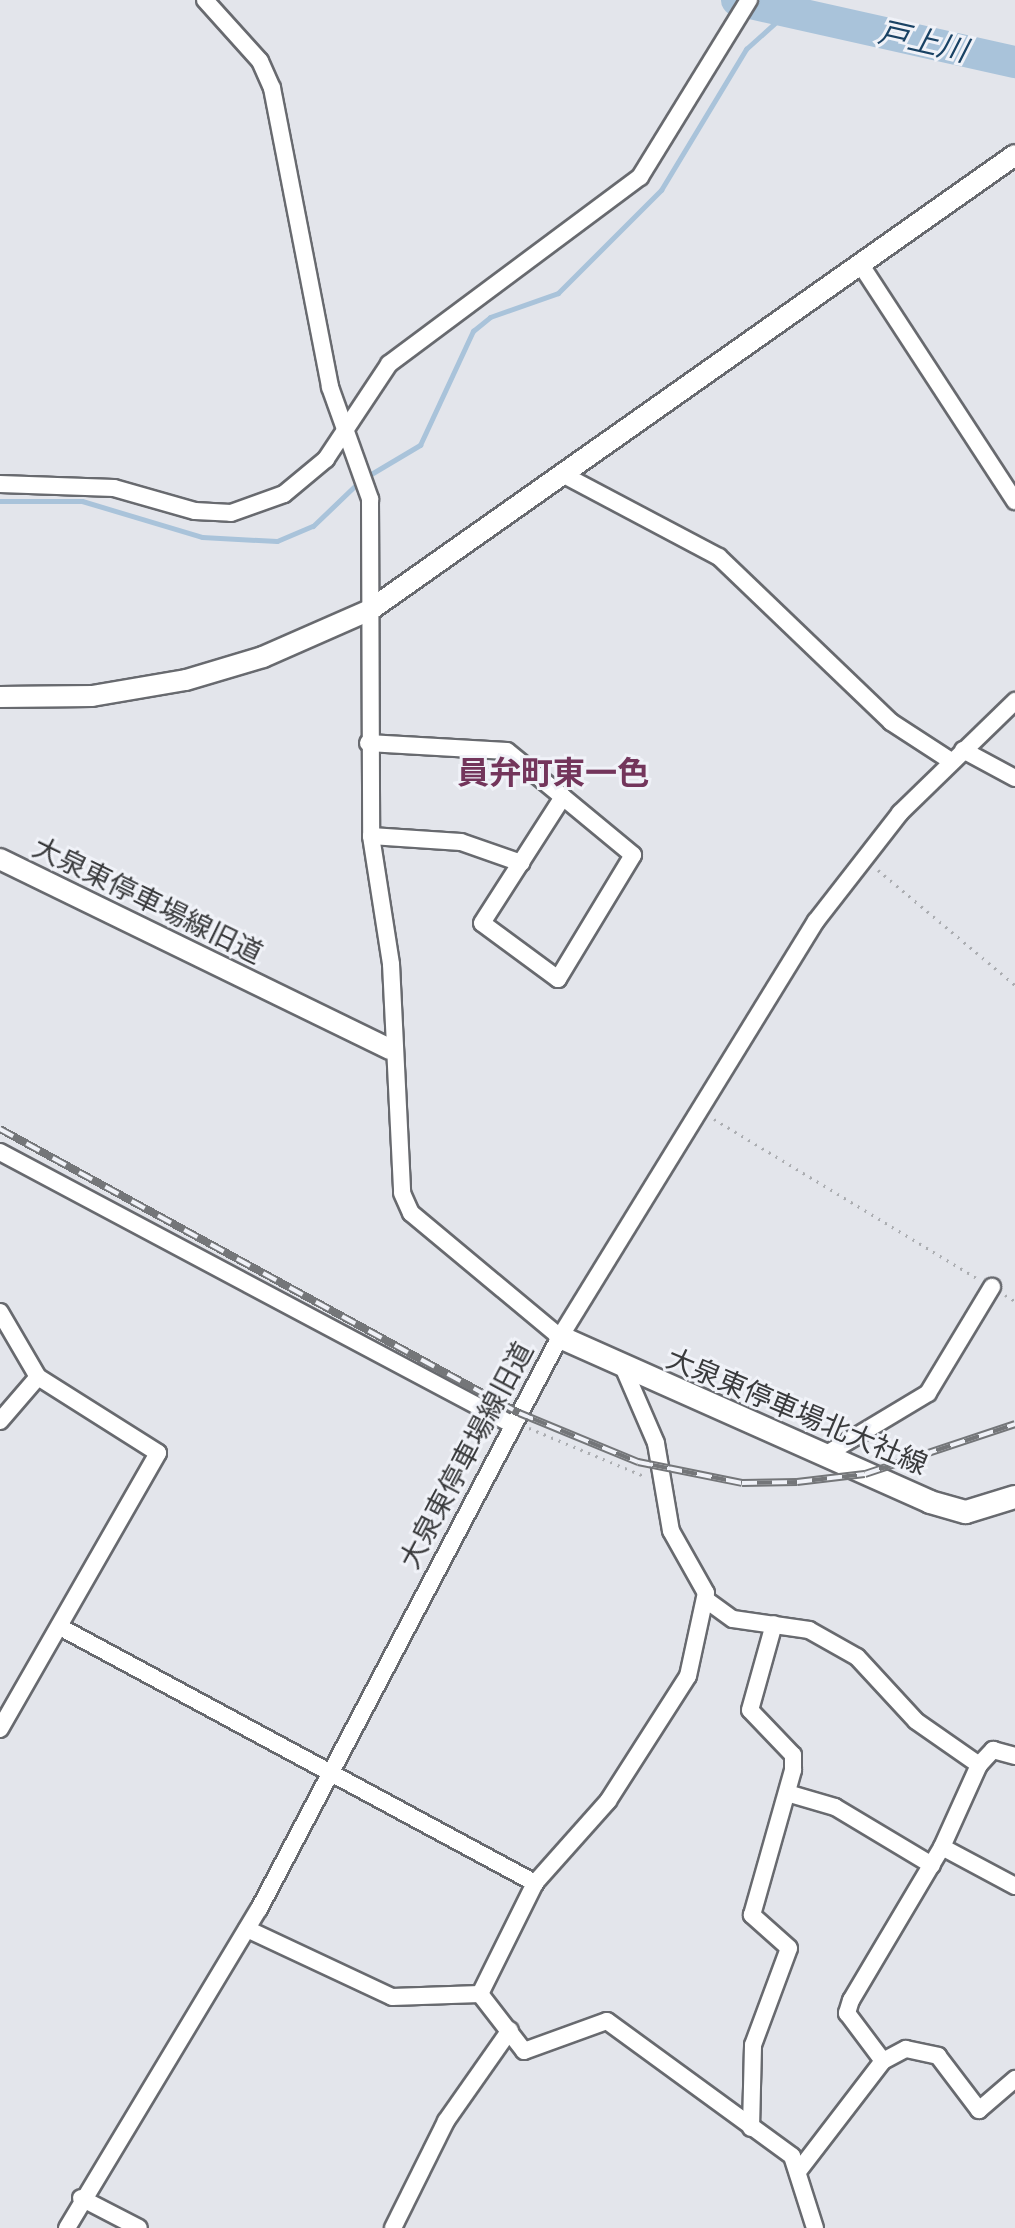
<!DOCTYPE html>
<meta charset="utf-8">
<style>
body{margin:0}
#map{position:relative;width:1015px;height:2228px;overflow:hidden;background:#e3e5eb;font-family:Lora,"Noto Sans JP",serif}
div>[style]{position:absolute}
[style*='--x']{left:calc(var(--x)*1px);top:calc(var(--y)*1px);width:calc(var(--w)*1px);rotate:calc(var(--a)*1deg)}
.stream>*{height:5px;margin:-2.5px;padding:0 2.5px;transform-origin:2.5px;border-radius:2.5px;background:#a9c3da}
.river>*{height:32px;margin:-16px;padding:0 16px;transform-origin:16px;border-radius:16px;background:#a9c3da}
.path>*{height:3px;margin-top:-1.5px;transform-origin:0;background:repeating-linear-gradient(90deg,#abadb1 0 2px,transparent 0 8px)}
.roads{filter:drop-shadow(2px 0 #686a6f) drop-shadow(-2px 0 #686a6f) drop-shadow(0 2px #686a6f) drop-shadow(0 -2px #686a6f)}
.minor>*{height:16px;margin:-8px;padding:0 8px;transform-origin:8px;border-radius:8px;background:#fff}
.tertiary>*{height:20px;margin:-10px;padding:0 10px;transform-origin:10px;border-radius:10px;background:#fff}
.secondary>*{height:22px;margin:-11px;padding:0 11px;transform-origin:11px;border-radius:11px;background:#fff}
.rail>*{height:8px;margin-top:-4px;transform-origin:0;background:repeating-linear-gradient(90deg,#f0f2f8 0 15px,#747679 0 30px);box-sizing:border-box;border-block:2px solid #747679}
span{translate:-50% -50%;white-space:nowrap;text-align:center;line-height:1.15;-webkit-text-stroke:6px #f0f2f8;paint-order:stroke}
.street-label{font-size:28px;color:#3a3b3d}
.water-label{font-size:30px;color:#194264;font-style:italic}
.quarter-label{font-size:32px;color:#73355b;font-weight:700}
</style>
<div id="map">
<div class="stream">
<i style="--x:0;--y:501;--w:82;--a:0"></i>
<i style="--x:82;--y:501;--w:125;--a:16.7"></i>
<i style="--x:202;--y:537;--w:75;--a:3.1"></i>
<i style="--x:277;--y:541;--w:39;--a:-23"></i>
<i style="--x:313;--y:526;--w:66;--a:-43.8"></i>
<i style="--x:361;--y:480;--w:69;--a:-30.7"></i>
<i style="--x:420;--y:445;--w:126;--a:-65.1"></i>
<i style="--x:473;--y:331;--w:22;--a:-39"></i>
<i style="--x:490;--y:317;--w:72;--a:-19.4"></i>
<i style="--x:558;--y:293;--w:146;--a:-45"></i>
<i style="--x:661;--y:190;--w:165;--a:-58.9"></i>
<i style="--x:746;--y:49;--w:54;--a:-42"></i>
</div>
<div class="river">
<i style="--x:737;--y:0;--w:285;--a:12.6"></i>
</div>
<div class="path">
<i style="--x:878;--y:870;--w:179;--a:40"></i>
<i style="--x:714;--y:1119;--w:309;--a:31.2"></i>
<i style="--x:1005;--y:1295;--w:12;--a:31"></i>
<i style="--x:529;--y:1428;--w:125;--a:22.7"></i>
</div>
<div class="roads">
<div class="minor">
<i style="--x:205;--y:0;--w:82;--a:48"></i>
<i style="--x:260;--y:61;--w:30;--a:66"></i>
<i style="--x:272;--y:88;--w:305;--a:79"></i>
<i style="--x:330;--y:387;--w:119;--a:70.3"></i>
<i style="--x:370;--y:499;--w:337;--a:89.8"></i>
<i style="--x:371;--y:836;--w:130;--a:81.1"></i>
<i style="--x:391;--y:964;--w:229;--a:87.2"></i>
<i style="--x:402;--y:1193;--w:22;--a:66"></i>
<i style="--x:411;--y:1213;--w:194;--a:39.8"></i>
<i style="--x:861;--y:265;--w:282;--a:56.9"></i>
<i style="--x:564;--y:475;--w:175;--a:27.9"></i>
<i style="--x:719;--y:557;--w:238;--a:43.8"></i>
<i style="--x:891;--y:722;--w:72;--a:33"></i>
<i style="--x:0;--y:484;--w:114;--a:2"></i>
<i style="--x:114;--y:488;--w:84;--a:15.9"></i>
<i style="--x:195;--y:511;--w:36;--a:3"></i>
<i style="--x:231;--y:513;--w:56;--a:-19.7"></i>
<i style="--x:284;--y:494;--w:55;--a:-39.8"></i>
<i style="--x:326;--y:459;--w:114;--a:-56.4"></i>
<i style="--x:389;--y:364;--w:313;--a:-36.7"></i>
<i style="--x:640;--y:177;--w:208;--a:-58.4"></i>
<i style="--x:368;--y:743;--w:139;--a:3.3"></i>
<i style="--x:507;--y:751;--w:72;--a:39.4"></i>
<i style="--x:563;--y:797;--w:91;--a:39.6"></i>
<i style="--x:633;--y:855;--w:145;--a:121.2"></i>
<i style="--x:558;--y:979;--w:94;--a:-143.6"></i>
<i style="--x:482;--y:923;--w:150;--a:-57.3"></i>
<i style="--x:963;--y:750;--w:59;--a:28.3"></i>
<i style="--x:371;--y:836;--w:90;--a:3.8"></i>
<i style="--x:461;--y:842;--w:64;--a:19.3"></i>
<i style="--x:0;--y:1152;--w:581;--a:28.02"></i>
<i style="--x:0;--y:1312;--w:75;--a:59.7"></i>
<i style="--x:38;--y:1377;--w:142;--a:32.3"></i>
<i style="--x:158;--y:1453;--w:318;--a:119.8"></i>
<i style="--x:0;--y:1421;--w:58;--a:-49.2"></i>
<i style="--x:825;--y:1455;--w:120;--a:-31"></i>
<i style="--x:928;--y:1393;--w:124;--a:-58.9"></i>
<i style="--x:705;--y:1599;--w:34;--a:36"></i>
<i style="--x:733;--y:1619;--w:77;--a:8.2"></i>
<i style="--x:809;--y:1630;--w:55;--a:29.4"></i>
<i style="--x:857;--y:1657;--w:87;--a:47.3"></i>
<i style="--x:916;--y:1721;--w:77;--a:34.9"></i>
<i style="--x:979;--y:1765;--w:90;--a:114.3"></i>
<i style="--x:942;--y:1847;--w:178;--a:120.7"></i>
<i style="--x:851;--y:2000;--w:14;--a:107"></i>
<i style="--x:847;--y:2013;--w:60;--a:53.1"></i>
<i style="--x:60;--y:1627;--w:540;--a:28.32"></i>
<i style="--x:979;--y:1765;--w:21;--a:-47"></i>
<i style="--x:993;--y:1750;--w:23;--a:15"></i>
<i style="--x:787;--y:1793;--w:50;--a:16.3"></i>
<i style="--x:835;--y:1807;--w:113;--a:30.9"></i>
<i style="--x:942;--y:1847;--w:83;--a:28.1"></i>
<i style="--x:247;--y:1929;--w:160;--a:25.1"></i>
<i style="--x:392;--y:1997;--w:88;--a:-2"></i>
<i style="--x:480;--y:1994;--w:124;--a:-63.6"></i>
<i style="--x:535;--y:1883;--w:110;--a:-48.3"></i>
<i style="--x:608;--y:1801;--w:148;--a:-57.4"></i>
<i style="--x:688;--y:1676;--w:85;--a:-77.8"></i>
<i style="--x:706;--y:1593;--w:71;--a:-119.4"></i>
<i style="--x:671;--y:1531;--w:89;--a:-99.7"></i>
<i style="--x:656;--y:1443;--w:81;--a:-113.4"></i>
<i style="--x:480;--y:1994;--w:72;--a:52.3"></i>
<i style="--x:524;--y:2051;--w:88;--a:-19.9"></i>
<i style="--x:607;--y:2021;--w:229;--a:36.1"></i>
<i style="--x:792;--y:2156;--w:76;--a:72.3"></i>
<i style="--x:751;--y:2128;--w:83;--a:-88.6"></i>
<i style="--x:753;--y:2045;--w:103;--a:-69.6"></i>
<i style="--x:789;--y:1948;--w:50;--a:-138.3"></i>
<i style="--x:752;--y:1915;--w:151;--a:-74.2"></i>
<i style="--x:793;--y:1770;--w:15;--a:-90"></i>
<i style="--x:793;--y:1755;--w:62;--a:-133.7"></i>
<i style="--x:750;--y:1710;--w:89;--a:-74.4"></i>
<i style="--x:800;--y:2169;--w:136;--a:-52.5"></i>
<i style="--x:883;--y:2061;--w:26;--a:-28"></i>
<i style="--x:906;--y:2049;--w:33;--a:12"></i>
<i style="--x:938;--y:2056;--w:68;--a:52.8"></i>
<i style="--x:979;--y:2110;--w:48;--a:-40.7"></i>
<i style="--x:81;--y:2198;--w:65;--a:27.3"></i>
<i style="--x:67;--y:2228;--w:372;--a:-59"></i>
<i style="--x:259;--y:1909;--w:646;--a:-62.25"></i>
<i style="--x:560;--y:1337;--w:488;--a:-58.4"></i>
<i style="--x:816;--y:921;--w:137;--a:-52.1"></i>
<i style="--x:900;--y:813;--w:161;--a:-44.2"></i>
<i style="--x:393;--y:2228;--w:119;--a:-63.6"></i>
<i style="--x:446;--y:2121;--w:111;--a:-54.9"></i>
</div>
<div class="tertiary">
<i style="--x:0;--y:697;--w:92;--a:-0.6"></i>
<i style="--x:92;--y:696;--w:95;--a:-9.7"></i>
<i style="--x:186;--y:680;--w:80;--a:-16.6"></i>
<i style="--x:263;--y:657;--w:117;--a:-23.7"></i>
<i style="--x:370;--y:610;--w:789;--a:-35.2"></i>
<i style="--x:0;--y:859;--w:434;--a:26"></i>
</div>
<div class="secondary">
<i style="--x:560;--y:1337;--w:405;--a:24"></i>
<i style="--x:930;--y:1502;--w:37;--a:16"></i>
<i style="--x:966;--y:1512;--w:51;--a:-17"></i>
</div>
</div>
<div class="rail">
<i style="--x:0;--y:1129;--w:592;--a:28.69"></i>
<i style="--x:519;--y:1413;--w:129;--a:22.4"></i>
<i style="--x:638;--y:1462;--w:106;--a:11.4"></i>
<i style="--x:742;--y:1483;--w:55;--a:-1"></i>
<i style="--x:797;--y:1482;--w:68;--a:-6.7"></i>
<i style="--x:865;--y:1474;--w:158;--a:-18.4"></i>
</div>
<div class="street-label">
<span style="left:148px;top:900px;rotate:26deg">大泉東停車場線旧道</span>
<span style="left:797px;top:1411px;rotate:23deg">大泉東停車場北大社線</span>
<span style="left:466px;top:1455px;rotate:-62deg">大泉東停車場線旧道</span>
</div>
<div class="water-label">
<span style="left:923px;top:41px;rotate:13deg">戸上川</span>
</div>
<div class="quarter-label">
<span style="left:553px;top:773px">員弁町東一色</span>
</div>
</div>
